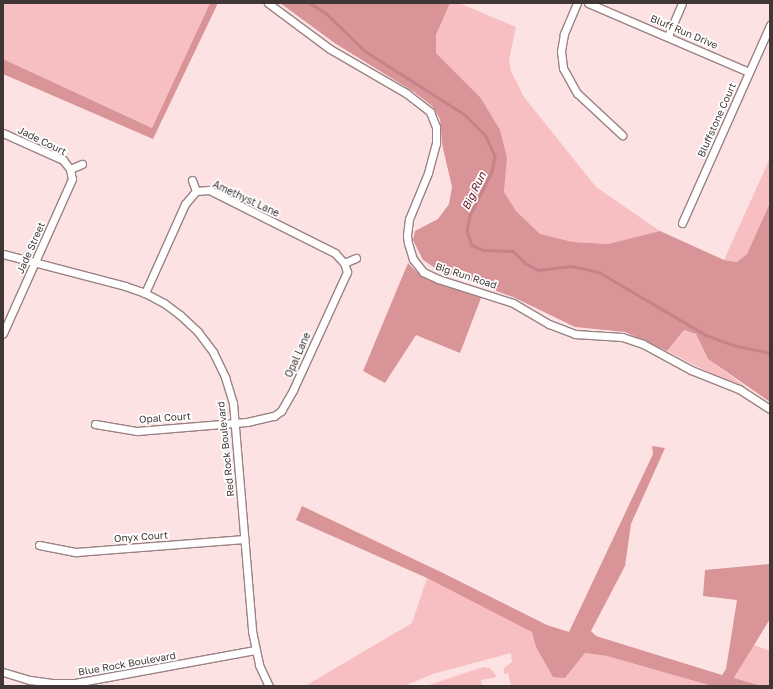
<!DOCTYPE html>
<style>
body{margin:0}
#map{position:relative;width:773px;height:689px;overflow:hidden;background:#fde2e3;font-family:"Golos Text",sans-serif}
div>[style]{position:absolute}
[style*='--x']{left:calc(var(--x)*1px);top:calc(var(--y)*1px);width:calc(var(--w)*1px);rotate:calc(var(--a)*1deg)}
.green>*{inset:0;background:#f7bfc2}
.forest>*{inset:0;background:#d99498}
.stream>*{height:2.5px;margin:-1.25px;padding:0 1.25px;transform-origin:1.25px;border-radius:1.25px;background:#c68287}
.roads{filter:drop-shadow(1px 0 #9a8283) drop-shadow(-1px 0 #9a8283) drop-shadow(0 1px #9a8283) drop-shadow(0 -1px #9a8283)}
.street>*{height:7px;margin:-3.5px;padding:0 3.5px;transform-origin:3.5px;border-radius:3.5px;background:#fff}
span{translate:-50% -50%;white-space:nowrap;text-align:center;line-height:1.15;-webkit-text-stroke:3.5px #fff;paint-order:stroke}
.street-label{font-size:10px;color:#403636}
.water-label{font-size:11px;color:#610f20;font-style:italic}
.frame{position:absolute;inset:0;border:4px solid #403636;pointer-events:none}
</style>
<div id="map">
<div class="green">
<i style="clip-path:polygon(3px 3px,210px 3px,152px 128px,3px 59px)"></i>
<i style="clip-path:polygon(450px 3px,459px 3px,516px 27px,509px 60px,511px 71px,524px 97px,596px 187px,660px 231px,608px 244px,573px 242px,540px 234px,516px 211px,504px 192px,507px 158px,480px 97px,436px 53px,436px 35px)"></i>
<i style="clip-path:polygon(770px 158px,770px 204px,747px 254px,737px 262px,724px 260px)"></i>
<i style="clip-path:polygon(684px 330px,696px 334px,708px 359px,746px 387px,710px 373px,667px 351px)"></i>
<i style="clip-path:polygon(427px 578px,533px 632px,536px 647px,565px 678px,585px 653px,607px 656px,712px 686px,511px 686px,508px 673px,504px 674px,504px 668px,512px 662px,511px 653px,433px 674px,404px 686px,305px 686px,412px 623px)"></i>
<i style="clip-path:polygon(754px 645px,770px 651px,770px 686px,761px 686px,734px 679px)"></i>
<i style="clip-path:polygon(483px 667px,490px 668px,497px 677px,481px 680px,482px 686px,426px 686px)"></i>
</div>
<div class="forest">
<i style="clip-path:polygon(210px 3px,218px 3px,153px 139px,3px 74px,3px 59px,152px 128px)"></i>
<i style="clip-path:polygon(280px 3px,450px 3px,436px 35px,436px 53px,480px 97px,500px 130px,507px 158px,504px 192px,516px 211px,540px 234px,573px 242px,608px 244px,660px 231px,724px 260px,737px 262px,747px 254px,770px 203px,770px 402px,708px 359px,696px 334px,684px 330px,667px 351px,625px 332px,575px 327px,513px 297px,438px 270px,423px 260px,413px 240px,415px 231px,438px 219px,449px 204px,452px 187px,442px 144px,440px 119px,432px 106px,414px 92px,336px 44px)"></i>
<i style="clip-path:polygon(408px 263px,422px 277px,481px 298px,460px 353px,416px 335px,385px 383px,363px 371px)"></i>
<i style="clip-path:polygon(652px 446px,665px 448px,631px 524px,625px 566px,591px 631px,596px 636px,722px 675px,726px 669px,737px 600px,703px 596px,705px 570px,770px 564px,770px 619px,734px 678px,761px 686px,712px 686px,607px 656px,585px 653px,565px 678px,553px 677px,536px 647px,532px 632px,427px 578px,296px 520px,302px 506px,445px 574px,547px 625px,569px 632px,653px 454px)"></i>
</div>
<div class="stream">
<i style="--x:310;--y:3;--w:20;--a:33"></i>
<i style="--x:327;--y:14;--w:53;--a:44.2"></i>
<i style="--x:365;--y:51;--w:117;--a:32.5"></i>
<i style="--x:464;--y:114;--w:31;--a:45"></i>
<i style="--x:486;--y:136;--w:22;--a:66"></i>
<i style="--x:495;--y:156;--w:16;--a:101"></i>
<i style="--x:492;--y:172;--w:49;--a:116.6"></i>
<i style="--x:470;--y:216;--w:15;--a:101"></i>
<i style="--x:467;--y:231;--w:15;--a:70"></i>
<i style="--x:472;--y:245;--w:12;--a:24"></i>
<i style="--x:483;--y:250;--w:30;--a:2"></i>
<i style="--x:513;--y:251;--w:17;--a:45"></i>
<i style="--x:525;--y:263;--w:15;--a:28"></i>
<i style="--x:538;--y:270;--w:33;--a:-7"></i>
<i style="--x:571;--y:266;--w:29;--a:12"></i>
<i style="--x:599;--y:272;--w:124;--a:30.5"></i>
<i style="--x:706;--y:335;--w:29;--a:20"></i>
<i style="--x:733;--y:345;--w:38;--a:12"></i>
</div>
<div class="roads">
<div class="street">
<i style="--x:268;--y:3;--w:77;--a:36.6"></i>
<i style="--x:330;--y:49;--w:88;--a:30.1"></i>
<i style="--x:406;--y:93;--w:31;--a:38"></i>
<i style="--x:430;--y:112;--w:16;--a:68"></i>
<i style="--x:436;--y:127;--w:16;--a:90"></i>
<i style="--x:436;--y:143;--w:31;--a:105"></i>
<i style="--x:428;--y:173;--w:50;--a:112.4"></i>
<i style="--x:409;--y:219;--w:17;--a:97"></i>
<i style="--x:407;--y:236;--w:7;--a:82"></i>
<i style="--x:408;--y:243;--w:17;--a:73"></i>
<i style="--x:413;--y:259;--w:16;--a:52"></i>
<i style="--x:423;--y:272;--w:17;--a:25"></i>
<i style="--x:438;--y:279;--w:79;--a:17.7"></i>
<i style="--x:513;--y:303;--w:42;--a:30.3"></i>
<i style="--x:549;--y:324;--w:28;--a:21"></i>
<i style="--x:575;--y:334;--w:47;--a:3.7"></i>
<i style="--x:622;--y:337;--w:22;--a:18"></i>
<i style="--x:643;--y:344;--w:55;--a:28.4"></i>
<i style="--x:691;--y:370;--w:52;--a:21.6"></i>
<i style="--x:739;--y:389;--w:37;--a:33"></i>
<i style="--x:577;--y:3;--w:34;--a:113"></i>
<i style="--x:564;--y:34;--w:17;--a:100"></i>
<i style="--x:561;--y:51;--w:17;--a:83"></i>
<i style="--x:563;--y:68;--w:29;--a:61"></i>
<i style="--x:577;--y:93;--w:62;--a:43"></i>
<i style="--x:588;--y:3;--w:175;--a:23.2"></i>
<i style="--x:668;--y:36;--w:36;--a:-67"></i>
<i style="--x:3;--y:133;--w:66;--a:24.2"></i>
<i style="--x:63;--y:160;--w:11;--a:52"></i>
<i style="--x:70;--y:169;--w:10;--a:79"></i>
<i style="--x:72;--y:179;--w:169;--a:114.1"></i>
<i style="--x:70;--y:169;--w:13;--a:-23"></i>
<i style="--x:192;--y:180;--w:12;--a:70"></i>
<i style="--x:682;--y:223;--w:217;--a:-66"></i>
<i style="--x:3;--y:254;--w:126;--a:14.7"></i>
<i style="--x:125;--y:286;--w:21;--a:19"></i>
<i style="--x:145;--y:293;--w:21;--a:28"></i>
<i style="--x:164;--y:303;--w:20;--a:37"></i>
<i style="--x:180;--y:315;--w:25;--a:43"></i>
<i style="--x:198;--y:332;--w:25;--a:53"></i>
<i style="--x:213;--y:352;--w:28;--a:64"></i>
<i style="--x:225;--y:377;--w:27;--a:73"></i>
<i style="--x:233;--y:403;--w:229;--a:85.2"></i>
<i style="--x:252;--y:631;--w:35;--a:78"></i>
<i style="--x:259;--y:665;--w:23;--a:65"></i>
<i style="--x:344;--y:263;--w:13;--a:-23"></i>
<i style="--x:95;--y:424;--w:43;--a:9.5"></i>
<i style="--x:137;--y:431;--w:110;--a:-4.7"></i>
<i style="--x:247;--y:422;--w:28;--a:-13"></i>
<i style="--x:274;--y:416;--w:9;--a:-36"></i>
<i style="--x:281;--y:411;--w:24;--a:-60"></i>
<i style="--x:293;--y:390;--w:130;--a:-65.4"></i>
<i style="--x:347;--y:272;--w:9;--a:-108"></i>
<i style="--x:344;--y:263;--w:13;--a:-132"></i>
<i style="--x:335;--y:253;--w:141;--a:-153.4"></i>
<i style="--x:209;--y:190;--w:13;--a:176"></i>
<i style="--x:196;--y:191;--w:17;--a:130"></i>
<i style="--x:185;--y:204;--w:98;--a:114.2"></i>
<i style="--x:39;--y:545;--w:38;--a:11"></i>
<i style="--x:76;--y:552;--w:169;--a:-4.4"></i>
<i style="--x:3;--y:672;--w:28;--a:17"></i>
<i style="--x:30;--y:680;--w:22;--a:8"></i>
<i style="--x:52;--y:683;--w:23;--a:0"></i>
<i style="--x:75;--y:683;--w:183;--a:-10.4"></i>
</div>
</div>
<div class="street-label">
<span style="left:684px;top:32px;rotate:23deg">Bluff Run Drive</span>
<span style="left:717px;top:120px;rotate:-66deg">Bluffstone Court</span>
<span style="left:42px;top:141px;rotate:26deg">Jade Court</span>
<span style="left:246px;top:199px;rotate:25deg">Amethyst Lane</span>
<span style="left:31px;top:248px;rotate:-66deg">Jade Street</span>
<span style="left:466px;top:276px;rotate:18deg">Big Run Road</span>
<span style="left:298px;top:355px;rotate:-66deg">Opal Lane</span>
<span style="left:165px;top:418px;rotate:-4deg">Opal Court</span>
<span style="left:226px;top:449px;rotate:-96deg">Red Rock Boulevard</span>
<span style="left:141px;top:537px;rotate:-4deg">Onyx Court</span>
<span style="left:127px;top:664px;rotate:-10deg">Blue Rock Boulevard</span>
</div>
<div class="water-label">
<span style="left:474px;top:191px;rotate:-64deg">Big Run</span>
</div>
<div class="frame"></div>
</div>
